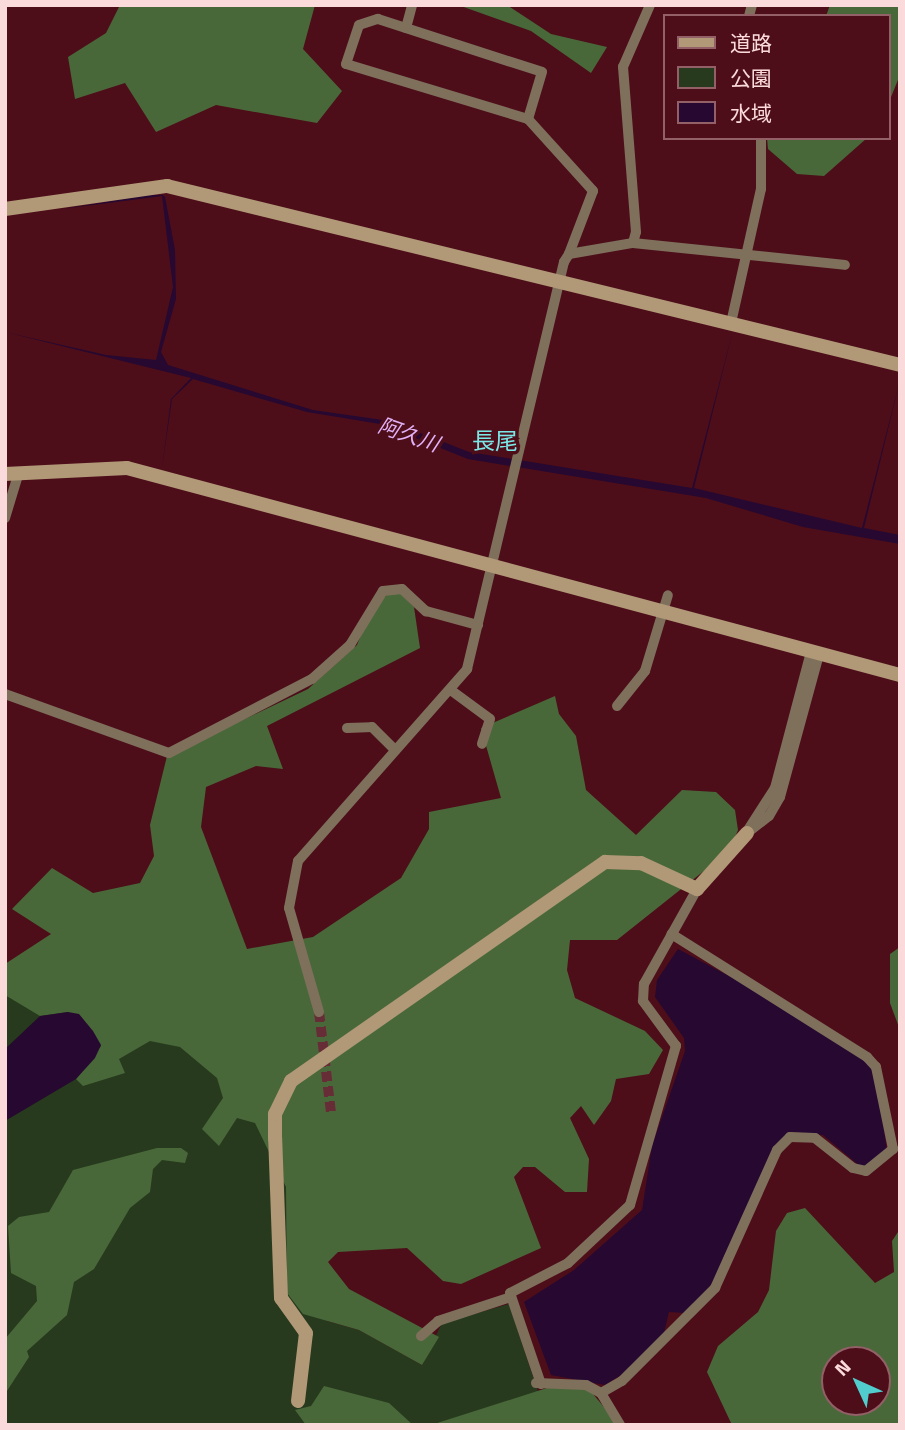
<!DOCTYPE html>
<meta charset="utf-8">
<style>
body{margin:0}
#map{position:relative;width:905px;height:1430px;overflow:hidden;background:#4d0e1a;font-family:"Titillium Web","Noto Sans JP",sans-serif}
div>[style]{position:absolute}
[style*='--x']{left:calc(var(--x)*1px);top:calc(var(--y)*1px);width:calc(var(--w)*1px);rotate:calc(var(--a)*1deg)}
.green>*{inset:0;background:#273a1e}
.forest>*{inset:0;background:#496839}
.water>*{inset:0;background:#260831}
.street-tunnel>*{height:10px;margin-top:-5px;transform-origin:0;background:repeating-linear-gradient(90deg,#672d37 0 10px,transparent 0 15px)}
.street>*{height:10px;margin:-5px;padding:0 5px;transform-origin:5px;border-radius:5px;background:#7f705c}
.secondary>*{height:14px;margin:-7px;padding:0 7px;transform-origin:7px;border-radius:7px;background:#b19877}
span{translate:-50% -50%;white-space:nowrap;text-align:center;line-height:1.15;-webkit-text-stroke:7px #4d0e1a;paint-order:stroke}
.water-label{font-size:21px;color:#e2b1f7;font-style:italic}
.quarter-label{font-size:23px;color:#7be7e7}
.frame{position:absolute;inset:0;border:7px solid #fbdadb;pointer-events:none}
.legend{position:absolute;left:663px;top:14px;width:228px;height:126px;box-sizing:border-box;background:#4d0e1a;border:2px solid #936067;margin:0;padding:9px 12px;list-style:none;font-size:21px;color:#fbdadb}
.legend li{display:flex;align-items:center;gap:14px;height:35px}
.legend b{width:35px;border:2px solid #936067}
.north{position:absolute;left:821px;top:1346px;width:70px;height:70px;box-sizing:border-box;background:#4d0e1a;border:2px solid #936067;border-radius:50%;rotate:315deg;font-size:19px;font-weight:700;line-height:28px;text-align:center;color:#fbdadb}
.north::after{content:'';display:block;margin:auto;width:24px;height:32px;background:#52cdcd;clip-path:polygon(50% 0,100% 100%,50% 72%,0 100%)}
</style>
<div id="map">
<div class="green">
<i style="clip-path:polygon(61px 979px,251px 1073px,327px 1321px,359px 1330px,422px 1365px,442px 1323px,509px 1304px,549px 1425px,5px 1425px,5px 989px)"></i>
</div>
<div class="forest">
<i style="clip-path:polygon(120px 5px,315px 5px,303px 49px,342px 91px,317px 123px,216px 105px,156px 132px,125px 83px,75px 99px,68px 57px,106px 33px)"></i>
<i style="clip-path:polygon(458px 5px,507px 5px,551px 34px,607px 47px,591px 73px,531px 31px)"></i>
<i style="clip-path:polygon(830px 5px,900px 5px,900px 75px,889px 102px,889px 16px,826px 16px)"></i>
<i style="clip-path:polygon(767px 138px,867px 138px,824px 176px,797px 174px,768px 149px)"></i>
<i style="clip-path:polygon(389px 593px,400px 593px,414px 607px,420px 648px,267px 726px,283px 769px,256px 766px,206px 787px,201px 827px,247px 949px,313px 937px,401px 878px,429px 829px,429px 812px,501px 798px,481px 728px,555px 696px,559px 714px,576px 736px,586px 790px,636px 835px,682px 790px,716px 792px,735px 810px,738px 830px,729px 851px,617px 940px,570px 940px,567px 970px,575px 998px,645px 1031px,663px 1050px,649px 1074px,616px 1079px,611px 1101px,594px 1125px,581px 1106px,570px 1118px,589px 1159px,587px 1192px,565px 1192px,535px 1167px,523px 1167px,514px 1177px,541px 1248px,461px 1284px,443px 1281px,407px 1248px,338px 1252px,328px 1262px,349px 1289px,439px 1337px,422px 1365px,359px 1330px,303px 1314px,287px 1293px,286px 1187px,255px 1123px,237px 1118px,219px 1146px,202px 1129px,223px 1098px,217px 1078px,180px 1047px,150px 1041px,119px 1059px,125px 1073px,83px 1086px,76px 1079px,101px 1046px,68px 1012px,40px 1016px,5px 995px,5px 964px,51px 934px,12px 909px,52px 868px,93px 893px,140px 883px,154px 856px,150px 825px,167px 756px,308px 689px,357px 645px,371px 610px)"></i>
<i style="clip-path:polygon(900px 947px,900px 1030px,890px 1003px,890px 954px)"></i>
<i style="clip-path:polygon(157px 1148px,181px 1148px,188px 1153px,185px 1163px,162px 1160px,153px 1169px,150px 1192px,130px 1208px,94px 1269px,74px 1282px,67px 1315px,27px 1351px,29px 1357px,5px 1394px,5px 1339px,37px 1301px,36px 1286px,11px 1273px,8px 1226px,19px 1217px,49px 1212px,73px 1170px)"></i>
<i style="clip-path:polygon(evenodd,805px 1208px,875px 1283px,894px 1272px,892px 1241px,900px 1229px,900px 1425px,732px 1425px,707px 1372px,718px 1346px,758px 1312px,769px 1290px,776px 1231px,787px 1213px,805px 1208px,877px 1360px,877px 1402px,835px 1402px,835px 1360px,877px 1360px)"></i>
<i style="clip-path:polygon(324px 1386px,389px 1403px,413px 1425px,306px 1425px,295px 1410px,311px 1406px)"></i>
<i style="clip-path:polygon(553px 1386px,588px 1388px,619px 1425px,431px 1425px)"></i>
</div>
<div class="water">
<i style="clip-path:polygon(148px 195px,163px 195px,165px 197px,175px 250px,176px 299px,161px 352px,168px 365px,313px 410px,390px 421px,469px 452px,692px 488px,733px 330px,694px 488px,862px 528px,900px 380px,864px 528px,900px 535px,900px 544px,803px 527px,706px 498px,468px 459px,380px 424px,307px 412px,193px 379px,172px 399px,162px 468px,171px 399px,191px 378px,5px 332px,106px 355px,156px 360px,173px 287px,162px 196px,62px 209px)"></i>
<i style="clip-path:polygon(678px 949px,785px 1006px,876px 1067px,887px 1153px,876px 1164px,861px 1167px,823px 1135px,791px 1132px,715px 1281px,685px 1313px,669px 1312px,664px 1333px,629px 1370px,605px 1385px,551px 1375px,524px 1302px,574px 1270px,642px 1210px,652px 1146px,685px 1051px,684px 1038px,655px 997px,657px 980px)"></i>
<i style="clip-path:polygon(68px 1012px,79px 1014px,93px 1031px,101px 1045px,95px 1058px,76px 1079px,5px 1121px,5px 1049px,40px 1016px)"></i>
</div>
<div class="street-tunnel">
<i style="--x:319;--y:1012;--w:102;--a:83.2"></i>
</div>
<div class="street">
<i style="--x:749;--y:16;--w:11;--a:-75"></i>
<i style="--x:406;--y:28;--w:24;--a:-75"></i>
<i style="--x:528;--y:119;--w:190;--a:-163.2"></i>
<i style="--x:346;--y:64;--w:41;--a:-71.6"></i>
<i style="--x:359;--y:25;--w:20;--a:-18"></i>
<i style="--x:378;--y:19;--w:172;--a:17.9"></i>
<i style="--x:542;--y:72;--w:49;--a:106.6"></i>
<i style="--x:528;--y:119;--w:97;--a:47.9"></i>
<i style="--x:593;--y:191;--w:67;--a:110.9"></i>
<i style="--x:633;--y:243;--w:213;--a:5.9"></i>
<i style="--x:731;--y:323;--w:137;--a:-77.4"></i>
<i style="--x:761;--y:189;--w:51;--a:-90"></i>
<i style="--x:5;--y:518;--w:48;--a:-73.1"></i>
<i style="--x:452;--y:691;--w:47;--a:36.4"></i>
<i style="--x:490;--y:719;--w:26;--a:108"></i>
<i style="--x:5;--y:694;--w:174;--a:19.8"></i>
<i style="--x:169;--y:753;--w:161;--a:-27.4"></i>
<i style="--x:312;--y:679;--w:51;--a:-41.8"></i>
<i style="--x:350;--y:645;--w:63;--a:-58.6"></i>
<i style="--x:383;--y:591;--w:19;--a:-6"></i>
<i style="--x:402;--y:589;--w:33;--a:43"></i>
<i style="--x:426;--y:611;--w:54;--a:15.1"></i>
<i style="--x:617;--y:706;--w:45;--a:-51.3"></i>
<i style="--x:645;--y:671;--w:79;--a:-73.2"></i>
<i style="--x:347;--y:728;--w:25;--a:-2"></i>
<i style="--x:372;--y:727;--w:33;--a:45"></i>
<i style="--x:748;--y:830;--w:50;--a:-57.3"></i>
<i style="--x:775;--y:788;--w:141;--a:-75.2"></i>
<i style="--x:747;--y:833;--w:28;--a:-38"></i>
<i style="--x:769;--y:816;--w:22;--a:-60"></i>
<i style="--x:780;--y:797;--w:148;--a:-74.7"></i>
<i style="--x:319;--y:1012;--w:108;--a:-106.1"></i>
<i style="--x:289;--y:908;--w:48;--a:-79.2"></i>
<i style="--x:298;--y:861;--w:256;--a:-48.6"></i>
<i style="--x:467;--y:669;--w:418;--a:-76.6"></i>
<i style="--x:564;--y:262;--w:9;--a:-58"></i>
<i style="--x:569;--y:254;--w:65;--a:-9.8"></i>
<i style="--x:633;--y:243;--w:11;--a:-75"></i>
<i style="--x:636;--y:232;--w:166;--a:-94.5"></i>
<i style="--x:623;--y:67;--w:68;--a:-66.5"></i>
<i style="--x:421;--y:1336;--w:23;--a:-41"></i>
<i style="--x:438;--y:1321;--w:77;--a:-18.2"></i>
<i style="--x:536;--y:1383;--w:50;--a:2.3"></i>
<i style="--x:586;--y:1385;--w:17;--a:28"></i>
<i style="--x:601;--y:1393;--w:37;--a:59"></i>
<i style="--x:541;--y:1384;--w:96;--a:-108.8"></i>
<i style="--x:510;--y:1293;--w:65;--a:-27.3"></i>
<i style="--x:568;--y:1263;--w:85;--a:-43.1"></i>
<i style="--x:630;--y:1205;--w:166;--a:-73.9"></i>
<i style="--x:676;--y:1046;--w:56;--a:-126.3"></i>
<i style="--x:643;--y:1001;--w:17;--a:-87"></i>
<i style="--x:644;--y:984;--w:109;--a:-60.8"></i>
<i style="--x:601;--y:1393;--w:24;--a:-30"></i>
<i style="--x:622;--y:1381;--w:132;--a:-45"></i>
<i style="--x:715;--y:1288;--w:151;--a:-65.8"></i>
<i style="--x:777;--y:1150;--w:18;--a:-45"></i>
<i style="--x:790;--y:1137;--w:25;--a:2"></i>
<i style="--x:815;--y:1138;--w:48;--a:38.3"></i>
<i style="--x:853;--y:1168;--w:13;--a:13"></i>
<i style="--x:866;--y:1171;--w:35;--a:-39"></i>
<i style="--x:893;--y:1149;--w:84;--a:-101.7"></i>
<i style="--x:876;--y:1067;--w:13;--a:-132"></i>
<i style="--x:867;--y:1057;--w:231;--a:-147.8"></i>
</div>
<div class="secondary">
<i style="--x:5;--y:209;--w:164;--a:-8.1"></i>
<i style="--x:167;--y:186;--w:755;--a:13.72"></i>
<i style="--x:5;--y:474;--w:122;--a:-2.8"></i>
<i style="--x:127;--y:468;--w:800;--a:14.99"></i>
<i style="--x:298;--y:1401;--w:68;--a:-83.3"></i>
<i style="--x:306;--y:1333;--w:43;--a:-125.5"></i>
<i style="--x:281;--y:1298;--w:160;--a:-92.1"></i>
<i style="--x:275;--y:1138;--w:24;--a:-90"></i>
<i style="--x:275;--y:1114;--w:37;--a:-64"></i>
<i style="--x:291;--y:1081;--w:383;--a:-34.9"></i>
<i style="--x:605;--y:862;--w:36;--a:2"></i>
<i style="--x:641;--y:863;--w:62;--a:24.9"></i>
<i style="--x:697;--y:889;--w:75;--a:-48.2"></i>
</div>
<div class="water-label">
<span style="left:409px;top:434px;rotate:19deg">阿久川</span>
</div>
<div class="quarter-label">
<span style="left:495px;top:441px">長尾</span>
</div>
<div class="frame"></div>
<ul class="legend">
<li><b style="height:9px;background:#b19877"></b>道路</li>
<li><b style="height:19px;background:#273a1e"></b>公園</li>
<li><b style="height:19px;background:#260831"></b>水域</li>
</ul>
<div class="north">N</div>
</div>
